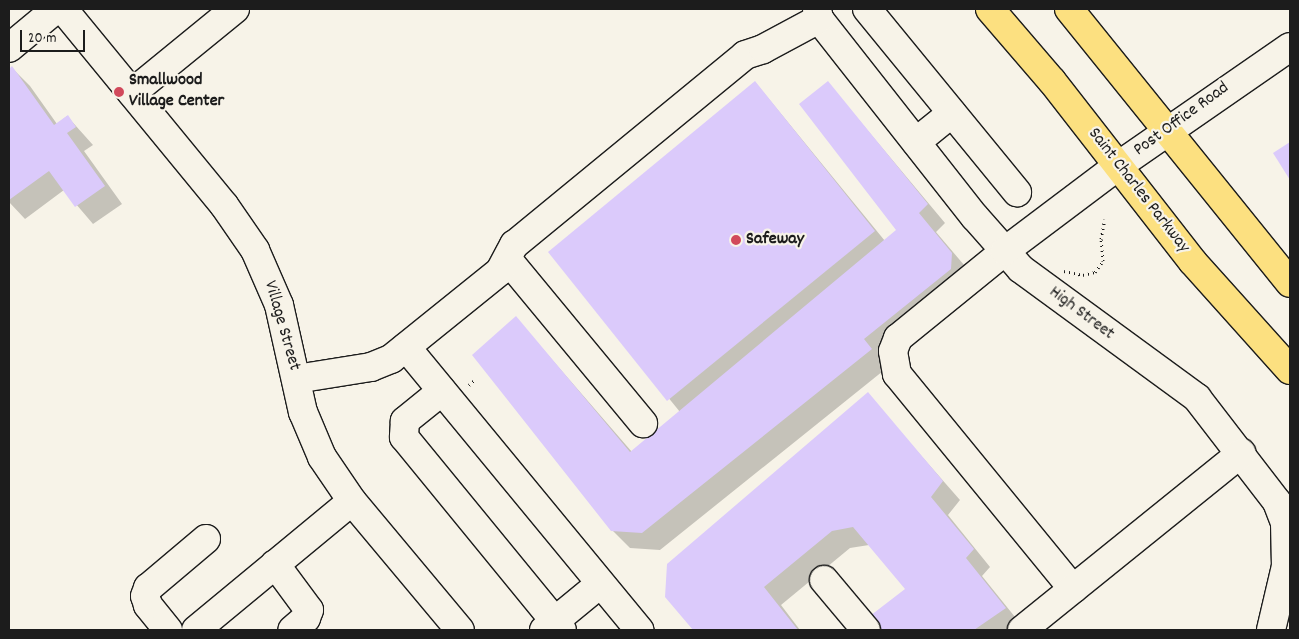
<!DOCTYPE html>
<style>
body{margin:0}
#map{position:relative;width:1299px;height:639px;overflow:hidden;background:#f7f3e8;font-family:Dekko,sans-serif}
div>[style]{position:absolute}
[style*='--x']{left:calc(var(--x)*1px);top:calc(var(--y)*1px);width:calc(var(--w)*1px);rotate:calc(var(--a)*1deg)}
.shadow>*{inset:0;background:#0003}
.building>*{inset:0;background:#dbcafb}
.path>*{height:3px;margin-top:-1.5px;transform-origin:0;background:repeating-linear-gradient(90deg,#1c1c1c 0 1px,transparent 0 5px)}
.roads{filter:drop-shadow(1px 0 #1c1c1c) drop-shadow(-1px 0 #1c1c1c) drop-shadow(0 1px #1c1c1c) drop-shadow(0 -1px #1c1c1c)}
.minor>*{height:28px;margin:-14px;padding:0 14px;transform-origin:14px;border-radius:14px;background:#f7f3e8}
.major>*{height:28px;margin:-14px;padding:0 14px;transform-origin:14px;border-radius:14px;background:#fce080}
.dots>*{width:14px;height:14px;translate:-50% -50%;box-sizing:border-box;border:2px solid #f7f3e8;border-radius:50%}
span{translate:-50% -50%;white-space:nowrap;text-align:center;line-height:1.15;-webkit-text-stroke:4.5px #f7f3e8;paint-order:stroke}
.poi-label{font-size:18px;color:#1c1c1c;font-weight:700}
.left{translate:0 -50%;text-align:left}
.street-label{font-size:18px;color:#1c1c1c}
.frame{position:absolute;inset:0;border:10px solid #1c1c1c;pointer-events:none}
.scale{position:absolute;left:20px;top:30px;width:65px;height:22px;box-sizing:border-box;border:2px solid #1c1c1c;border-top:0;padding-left:6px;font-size:15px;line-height:18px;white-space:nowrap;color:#1c1c1c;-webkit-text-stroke:4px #f7f3e8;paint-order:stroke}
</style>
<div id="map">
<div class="shadow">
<i style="clip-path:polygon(12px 68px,30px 86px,57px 124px,67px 116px,93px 145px,84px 151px,122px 204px,93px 224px,64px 190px,25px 219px,9px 202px,9px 70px)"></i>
<i style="clip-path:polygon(755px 82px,885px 241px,898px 230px,828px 83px,945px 223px,936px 232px,970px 272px,888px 367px,660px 550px,630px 548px,612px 530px,516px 318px,632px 452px,680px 412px,550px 252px)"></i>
<i style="clip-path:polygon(867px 394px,960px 500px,948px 515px,990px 567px,982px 576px,1023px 627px,1017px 630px,877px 630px,907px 589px,869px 545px,850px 548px,781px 605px,800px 630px,695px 630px,666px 596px)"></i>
</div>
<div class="building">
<i style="clip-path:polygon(12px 66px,54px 125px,68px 115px,76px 127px,67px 133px,105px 186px,75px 207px,49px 171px,9px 200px,9px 69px)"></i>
<i style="clip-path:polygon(755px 81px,875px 231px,667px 401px,548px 252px)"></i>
<i style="clip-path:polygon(828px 81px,928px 204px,919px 213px,952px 253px,951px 269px,864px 339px,872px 349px,642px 533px,611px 531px,472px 355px,516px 316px,630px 452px,896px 230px,799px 104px)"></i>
<i style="clip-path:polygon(1290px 142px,1290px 180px,1273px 153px)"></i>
<i style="clip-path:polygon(868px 392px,943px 481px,931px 497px,974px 549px,966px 558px,1006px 608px,974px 630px,876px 630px,866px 619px,905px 589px,853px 527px,832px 531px,764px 587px,798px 630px,693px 630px,665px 597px,667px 564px)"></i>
</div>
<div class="path">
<i style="--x:1064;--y:271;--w:19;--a:12"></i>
<i style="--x:1083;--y:275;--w:12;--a:-14"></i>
<i style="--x:1095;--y:272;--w:14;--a:-54"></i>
<i style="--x:1103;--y:261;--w:22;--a:-95"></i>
<i style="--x:1101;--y:239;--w:20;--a:-79"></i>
<i style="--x:469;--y:385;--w:9;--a:-41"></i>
</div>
<div class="roads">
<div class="minor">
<i style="--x:63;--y:9;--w:254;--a:50.6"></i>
<i style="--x:224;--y:205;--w:55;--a:55.4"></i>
<i style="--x:255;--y:250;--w:60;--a:66.4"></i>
<i style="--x:279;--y:305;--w:110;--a:77.4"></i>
<i style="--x:303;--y:412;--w:49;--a:67.1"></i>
<i style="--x:322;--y:457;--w:53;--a:55.7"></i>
<i style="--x:352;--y:501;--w:168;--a:50.1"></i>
<i style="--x:817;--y:9;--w:10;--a:79"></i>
<i style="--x:819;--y:19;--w:252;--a:51.8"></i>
<i style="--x:975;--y:217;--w:69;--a:48.5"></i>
<i style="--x:1021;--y:269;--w:218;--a:36.2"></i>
<i style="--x:1197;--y:398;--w:131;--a:52.4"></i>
<i style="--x:1277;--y:502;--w:22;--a:69"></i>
<i style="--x:1285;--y:523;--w:43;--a:88.7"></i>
<i style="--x:1286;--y:566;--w:66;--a:103.2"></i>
<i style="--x:867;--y:9;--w:237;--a:50.7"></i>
<i style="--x:9;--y:48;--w:61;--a:-39.7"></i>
<i style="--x:132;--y:93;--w:133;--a:-39.2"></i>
<i style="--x:916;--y:142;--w:46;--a:-38.9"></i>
<i style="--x:508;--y:260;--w:212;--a:50.4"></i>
<i style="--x:406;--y:347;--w:367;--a:50.5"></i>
<i style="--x:296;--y:379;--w:76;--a:-9.1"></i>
<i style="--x:371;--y:367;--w:22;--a:-22"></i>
<i style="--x:391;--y:359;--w:140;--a:-38.9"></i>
<i style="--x:500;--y:271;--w:30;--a:-62"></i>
<i style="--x:514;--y:245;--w:299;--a:-39.4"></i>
<i style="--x:745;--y:55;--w:19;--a:-18"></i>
<i style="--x:763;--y:49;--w:64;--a:-28.2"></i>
<i style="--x:442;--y:391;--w:48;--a:141"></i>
<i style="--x:405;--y:421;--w:16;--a:94"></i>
<i style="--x:404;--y:437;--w:249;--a:50.7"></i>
<i style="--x:275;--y:564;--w:57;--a:53.5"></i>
<i style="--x:309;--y:610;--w:9;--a:111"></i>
<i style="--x:306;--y:618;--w:18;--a:139"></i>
<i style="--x:824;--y:580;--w:65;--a:50"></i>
<i style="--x:1073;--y:589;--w:278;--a:-129.3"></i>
<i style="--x:897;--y:374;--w:23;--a:-100"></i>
<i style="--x:893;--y:351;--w:14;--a:-69"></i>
<i style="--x:898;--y:338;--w:138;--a:-39.1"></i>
<i style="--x:1005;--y:251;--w:141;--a:-37"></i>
<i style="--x:1118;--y:166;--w:209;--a:-34.7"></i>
<i style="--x:168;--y:630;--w:32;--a:-129"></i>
<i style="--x:148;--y:605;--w:9;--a:-108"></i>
<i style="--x:145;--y:596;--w:9;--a:-69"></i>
<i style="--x:148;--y:588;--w:76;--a:-40.2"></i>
<i style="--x:196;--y:630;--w:202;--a:-39.6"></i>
<i style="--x:544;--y:630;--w:72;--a:-39.4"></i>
<i style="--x:1022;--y:630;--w:282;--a:-38.9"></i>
</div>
<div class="major">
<i style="--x:990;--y:9;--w:95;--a:49.3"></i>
<i style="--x:1052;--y:81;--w:229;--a:52.1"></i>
<i style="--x:1193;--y:262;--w:145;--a:48.1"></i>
<i style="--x:1069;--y:9;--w:352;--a:51.1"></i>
</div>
</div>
<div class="dots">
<i style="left:119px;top:92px;background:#d1495b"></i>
<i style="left:736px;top:240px;background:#d1495b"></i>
</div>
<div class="poi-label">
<span class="left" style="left:129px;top:92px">Smallwood<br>Village Center</span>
<span class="left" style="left:746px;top:240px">Safeway</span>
</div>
<div class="street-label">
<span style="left:1182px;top:120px;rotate:-36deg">Post Office Road</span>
<span style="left:1138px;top:191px;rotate:52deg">Saint Charles Parkway</span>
<span style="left:1081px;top:314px;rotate:37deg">High Street</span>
<span style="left:281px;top:326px;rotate:74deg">Village Street</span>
</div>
<div class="frame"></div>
<div class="scale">20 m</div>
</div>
